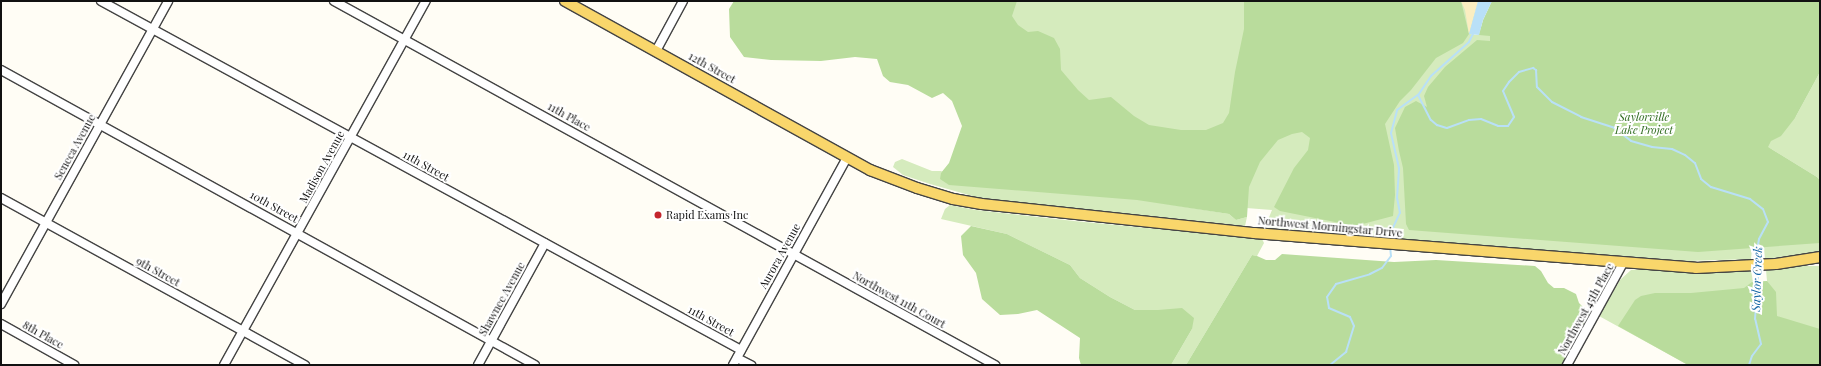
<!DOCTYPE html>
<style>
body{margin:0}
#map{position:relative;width:1821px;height:366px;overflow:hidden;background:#fffdf5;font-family:"Playfair Display",serif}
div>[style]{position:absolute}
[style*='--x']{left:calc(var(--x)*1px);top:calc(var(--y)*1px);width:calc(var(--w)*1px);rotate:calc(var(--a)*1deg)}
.green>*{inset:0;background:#d5ebbd}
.forest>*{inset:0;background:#b9dc9c}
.sand>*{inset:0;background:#fbeec1}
.water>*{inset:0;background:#b9e0f7}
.stream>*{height:2px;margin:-1px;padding:0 1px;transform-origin:1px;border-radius:1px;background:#b9e0f7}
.roads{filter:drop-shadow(1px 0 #444) drop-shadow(-1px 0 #444) drop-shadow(0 1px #444) drop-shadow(0 -1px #444)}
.minor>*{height:8px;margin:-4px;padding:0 4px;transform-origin:4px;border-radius:4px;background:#fff}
.major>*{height:10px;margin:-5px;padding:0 5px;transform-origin:5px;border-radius:5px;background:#f9d66b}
.dots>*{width:11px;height:11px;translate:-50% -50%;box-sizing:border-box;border:2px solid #fff;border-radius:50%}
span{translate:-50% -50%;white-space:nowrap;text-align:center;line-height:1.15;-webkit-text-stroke:4px #fff;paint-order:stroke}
.street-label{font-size:11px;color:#111}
.park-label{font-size:11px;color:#2f6b1f;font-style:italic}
.poi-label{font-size:11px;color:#111}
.left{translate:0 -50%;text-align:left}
.water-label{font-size:12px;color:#1768a6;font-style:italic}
.frame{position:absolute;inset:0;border:2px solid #111;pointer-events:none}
</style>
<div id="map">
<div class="green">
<i style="clip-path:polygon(935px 1px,1478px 1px,1470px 34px,1478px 35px,1492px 1px,1820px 1px,1795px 118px,1820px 72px,1820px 180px,1817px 177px,1768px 147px,1820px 184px,1820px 252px,1765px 259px,1764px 248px,1752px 249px,1751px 259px,1687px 261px,1401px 239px,1404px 229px,1387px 228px,1383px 238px,1373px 237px,1265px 227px,1272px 210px,1143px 200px,1229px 214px,1236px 220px,1247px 217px,1245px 226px,1016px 202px,976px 197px,930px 184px,903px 175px,893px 167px,895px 162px,902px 159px,932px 171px,942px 171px,941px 173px,1035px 66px)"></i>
<i style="clip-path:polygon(950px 205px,976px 210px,1074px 221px,1252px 238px,1262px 239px,1264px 243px,1257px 256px,1252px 255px,1186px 365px,1171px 365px,1192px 329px,1158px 310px,1135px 310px,1110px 297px,1080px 278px,1070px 265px,1007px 234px,941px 219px,945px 209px)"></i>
<i style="clip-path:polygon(1799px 266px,1820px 266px,1820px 365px,1688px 365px,1599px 316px,1620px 280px,1631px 270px,1645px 269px,1693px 273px,1751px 270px,1753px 282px,1767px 281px,1766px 270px)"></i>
</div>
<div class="forest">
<i style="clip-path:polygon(734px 1px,1017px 1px,1012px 16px,1018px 25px,1028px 32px,1038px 31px,1054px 38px,1060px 49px,1061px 70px,1078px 90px,1089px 100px,1111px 97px,1134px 116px,1149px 125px,1181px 130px,1206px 130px,1223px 123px,1229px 113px,1235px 72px,1244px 29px,1244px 1px,1461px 1px,1469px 34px,1463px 43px,1436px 58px,1411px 90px,1400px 101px,1385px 124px,1394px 165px,1395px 195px,1393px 216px,1355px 226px,1280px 211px,1274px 207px,1294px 168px,1308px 150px,1310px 138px,1302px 132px,1292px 134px,1278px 140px,1260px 162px,1249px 187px,1247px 217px,1236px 220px,1229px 214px,1137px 200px,949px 185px,940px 179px,941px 173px,949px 163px,962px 126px,952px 101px,943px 93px,932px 98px,908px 85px,890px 82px,883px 76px,877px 59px,855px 57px,821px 61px,771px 60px,744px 57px,730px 37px,729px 9px)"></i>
<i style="clip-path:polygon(1492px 1px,1820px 1px,1820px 72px,1795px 118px,1781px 136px,1771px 141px,1768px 147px,1817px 177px,1820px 180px,1820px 243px,1698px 252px,1409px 230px,1406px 224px,1403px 168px,1399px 151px,1395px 128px,1405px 107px,1416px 101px,1427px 107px,1424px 96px,1428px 87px,1445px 67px,1477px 40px,1490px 41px,1490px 36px,1479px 35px,1483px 20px)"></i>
<i style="clip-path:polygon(971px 226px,1007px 234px,1070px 265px,1080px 278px,1110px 297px,1135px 310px,1158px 310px,1182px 308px,1194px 318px,1192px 329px,1171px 365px,1081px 365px,1079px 358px,1080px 338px,1037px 310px,1018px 314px,1000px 315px,982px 299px,976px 273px,963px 255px,961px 236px)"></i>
<i style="clip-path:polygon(1282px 254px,1394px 262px,1436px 260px,1535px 266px,1541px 271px,1548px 283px,1554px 288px,1564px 288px,1576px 294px,1579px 303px,1591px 315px,1563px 365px,1186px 365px,1252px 255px,1257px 256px,1266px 260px,1275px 260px)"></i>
<i style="clip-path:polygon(1767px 281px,1776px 292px,1777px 316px,1820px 329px,1820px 365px,1688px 365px,1618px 326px,1635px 300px,1641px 296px,1655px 293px,1691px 293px,1744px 288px,1752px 282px)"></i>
</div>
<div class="sand">
<i style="clip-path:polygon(1461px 1px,1478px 1px,1469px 34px,1465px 10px)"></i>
</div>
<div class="water">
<i style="clip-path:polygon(1478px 1px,1492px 1px,1483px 20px,1479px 35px,1469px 34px)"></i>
</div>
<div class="stream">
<i style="--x:1474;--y:32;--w:11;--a:117"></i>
<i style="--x:1469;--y:42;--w:51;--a:138.2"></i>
<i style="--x:1431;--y:76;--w:23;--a:124"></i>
<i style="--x:1418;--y:95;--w:28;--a:63"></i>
<i style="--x:1431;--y:120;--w:8;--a:40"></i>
<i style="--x:1437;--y:125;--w:10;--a:17"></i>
<i style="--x:1447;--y:128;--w:23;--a:-20"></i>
<i style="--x:1469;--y:120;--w:12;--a:-5"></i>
<i style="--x:1481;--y:119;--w:18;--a:22"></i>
<i style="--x:1498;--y:126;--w:10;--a:0"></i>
<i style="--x:1508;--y:126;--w:11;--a:-56"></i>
<i style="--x:1514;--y:117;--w:28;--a:-113"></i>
<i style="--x:1503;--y:91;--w:11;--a:-56"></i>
<i style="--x:1509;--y:82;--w:14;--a:-45"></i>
<i style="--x:1519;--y:72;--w:15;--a:-16"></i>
<i style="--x:1533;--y:68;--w:4;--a:34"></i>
<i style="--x:1536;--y:70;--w:17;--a:87"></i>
<i style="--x:1537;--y:87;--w:21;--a:45"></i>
<i style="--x:1552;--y:102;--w:33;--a:27"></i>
<i style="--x:1581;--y:117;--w:35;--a:18"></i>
<i style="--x:1614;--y:128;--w:21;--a:37"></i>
<i style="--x:1631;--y:141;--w:22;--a:16"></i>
<i style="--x:1652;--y:147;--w:20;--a:6"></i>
<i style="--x:1672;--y:149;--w:14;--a:25"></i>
<i style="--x:1685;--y:155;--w:13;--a:39"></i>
<i style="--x:1695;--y:163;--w:17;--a:69"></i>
<i style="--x:1701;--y:179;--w:13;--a:39"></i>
<i style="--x:1711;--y:187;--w:41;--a:17.1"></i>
<i style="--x:1750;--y:199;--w:16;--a:38"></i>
<i style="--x:1763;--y:209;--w:14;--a:69"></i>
<i style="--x:1768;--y:222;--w:19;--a:118"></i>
<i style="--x:1759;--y:239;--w:23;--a:100"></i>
<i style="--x:1390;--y:240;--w:6;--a:-90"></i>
<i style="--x:1390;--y:234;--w:23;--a:-65"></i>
<i style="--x:1400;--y:213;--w:15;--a:-101"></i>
<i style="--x:1397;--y:198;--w:30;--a:-86"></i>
<i style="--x:1399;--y:168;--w:36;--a:-103"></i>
<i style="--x:1391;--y:133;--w:24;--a:-75"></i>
<i style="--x:1397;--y:110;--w:26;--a:-36"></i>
<i style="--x:1330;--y:365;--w:21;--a:-39"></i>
<i style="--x:1346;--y:352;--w:27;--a:-73"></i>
<i style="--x:1354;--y:326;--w:10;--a:-114"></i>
<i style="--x:1350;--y:317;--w:23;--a:-157"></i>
<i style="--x:1329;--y:308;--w:11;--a:-100"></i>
<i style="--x:1327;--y:297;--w:16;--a:-55"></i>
<i style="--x:1336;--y:284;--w:35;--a:-16"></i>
<i style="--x:1370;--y:274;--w:13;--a:-27"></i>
<i style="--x:1382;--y:268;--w:15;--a:-53"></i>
<i style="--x:1391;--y:256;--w:9;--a:-96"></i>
<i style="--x:1749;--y:365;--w:9;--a:-72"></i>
<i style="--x:1752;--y:356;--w:15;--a:-53"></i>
<i style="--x:1761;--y:344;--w:26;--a:-103"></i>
<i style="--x:1755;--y:319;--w:41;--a:-85.8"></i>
<i style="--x:1758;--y:278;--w:9;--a:-103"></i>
</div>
<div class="roads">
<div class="minor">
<i style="--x:101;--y:1;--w:729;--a:28.6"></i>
<i style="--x:334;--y:1;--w:755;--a:28.84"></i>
<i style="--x:656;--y:51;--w:57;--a:-61.6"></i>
<i style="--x:1;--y:70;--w:610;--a:28.92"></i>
<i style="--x:1;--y:198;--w:347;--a:28.8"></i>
<i style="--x:1;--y:304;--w:346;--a:-61.1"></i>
<i style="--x:1;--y:324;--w:84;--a:29.3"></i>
<i style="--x:737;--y:358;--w:16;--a:27"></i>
<i style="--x:224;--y:365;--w:416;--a:-61"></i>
<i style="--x:478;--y:365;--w:139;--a:-61.2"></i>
<i style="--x:733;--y:365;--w:236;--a:-61.2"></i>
<i style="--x:1567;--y:365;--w:116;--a:-61.2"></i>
</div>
<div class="major">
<i style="--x:565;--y:1;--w:349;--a:29"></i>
<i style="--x:870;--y:170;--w:50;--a:21"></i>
<i style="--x:917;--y:188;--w:38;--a:17"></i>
<i style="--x:953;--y:199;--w:29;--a:10"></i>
<i style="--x:982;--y:204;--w:274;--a:6.1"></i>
<i style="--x:1254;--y:233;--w:443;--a:4.5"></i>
<i style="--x:1696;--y:268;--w:80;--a:-2.9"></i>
<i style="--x:1776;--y:264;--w:45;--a:-9"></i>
</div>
</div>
<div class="dots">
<i style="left:658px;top:215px;background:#c4262e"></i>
</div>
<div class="street-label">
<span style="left:712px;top:68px;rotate:29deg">12th Street</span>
<span style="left:569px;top:117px;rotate:29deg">11th Place</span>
<span style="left:75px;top:147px;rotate:-61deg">Seneca Avenue</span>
<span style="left:426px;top:166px;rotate:29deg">11th Street</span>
<span style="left:322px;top:167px;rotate:-61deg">Madison Avenue</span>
<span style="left:274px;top:207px;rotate:29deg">10th Street</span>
<span style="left:1330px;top:227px;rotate:5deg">Northwest Morningstar Drive</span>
<span style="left:780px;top:256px;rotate:-61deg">Aurora Avenue</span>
<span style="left:158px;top:272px;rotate:29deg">9th Street</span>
<span style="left:502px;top:299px;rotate:-61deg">Shawnee Avenue</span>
<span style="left:899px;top:300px;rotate:29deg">Northwest 11th Court</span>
<span style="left:1586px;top:309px;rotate:-61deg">Northwest 45th Place</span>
<span style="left:711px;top:321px;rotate:29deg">11th Street</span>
<span style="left:43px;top:335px;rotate:29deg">8th Place</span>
</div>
<div class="park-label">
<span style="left:1644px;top:124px">Saylorville<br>Lake Project</span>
</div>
<div class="poi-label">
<span class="left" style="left:666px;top:215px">Rapid Exams Inc</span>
</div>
<div class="water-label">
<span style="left:1757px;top:279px;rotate:-88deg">Saylor Creek</span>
</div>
<div class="frame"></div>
</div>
